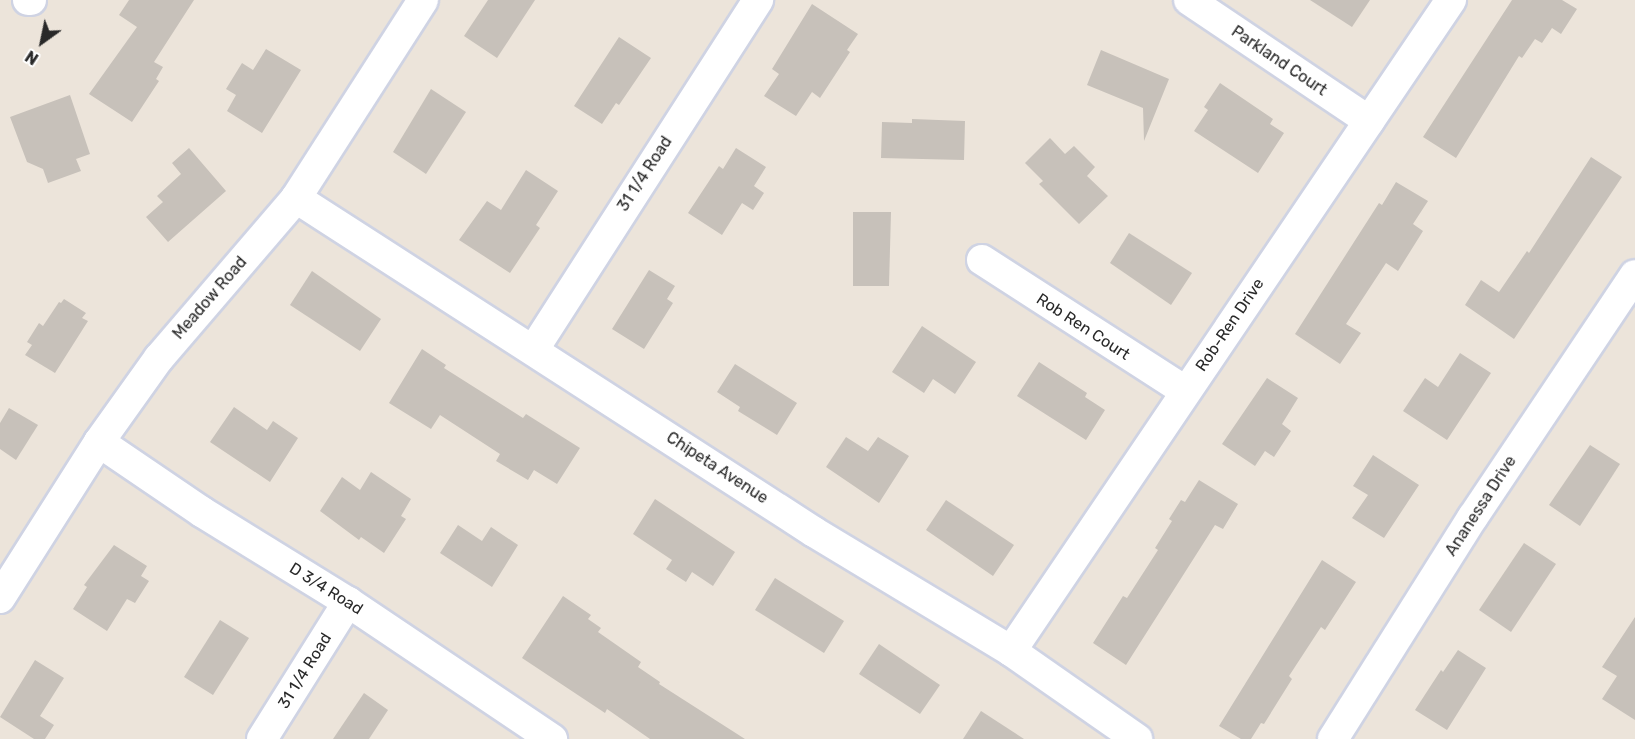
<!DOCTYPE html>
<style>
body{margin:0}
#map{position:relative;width:1635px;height:739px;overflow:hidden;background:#ece4da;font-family:Rubik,sans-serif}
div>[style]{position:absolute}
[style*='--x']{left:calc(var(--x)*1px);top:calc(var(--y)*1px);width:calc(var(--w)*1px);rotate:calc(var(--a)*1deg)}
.building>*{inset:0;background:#c7c1ba}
.roads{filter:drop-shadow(2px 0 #cfd3e3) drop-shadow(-2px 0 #cfd3e3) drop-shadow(0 2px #cfd3e3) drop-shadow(0 -2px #cfd3e3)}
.minor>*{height:30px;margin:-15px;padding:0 15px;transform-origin:15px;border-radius:15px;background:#fff}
span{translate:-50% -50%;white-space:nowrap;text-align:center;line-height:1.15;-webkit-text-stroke:5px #fff;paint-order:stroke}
.street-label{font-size:16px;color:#292929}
.north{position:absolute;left:12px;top:12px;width:60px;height:60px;-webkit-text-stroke:4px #fff;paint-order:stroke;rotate:213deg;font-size:16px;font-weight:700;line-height:24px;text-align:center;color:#292929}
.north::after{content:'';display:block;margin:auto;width:21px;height:27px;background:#292929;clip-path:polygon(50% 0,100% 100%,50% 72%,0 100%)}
</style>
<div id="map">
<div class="building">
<i style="clip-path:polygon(129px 0,194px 0,154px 62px,163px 67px,156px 79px,159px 81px,132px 122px,89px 94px,137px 27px,119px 15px)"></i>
<i style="clip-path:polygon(488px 0,535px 0,497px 58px,464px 36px)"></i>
<i style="clip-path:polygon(1310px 0,1370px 0,1352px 27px)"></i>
<i style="clip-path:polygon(1512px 0,1562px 0,1577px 9px,1561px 34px,1552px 28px,1542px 43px,1535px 39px,1522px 58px,1519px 56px,1456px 158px,1423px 137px)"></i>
<i style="clip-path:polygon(812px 4px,858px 34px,847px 50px,850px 52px,820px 98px,812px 92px,796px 116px,764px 96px,779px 74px,772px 69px)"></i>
<i style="clip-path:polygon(619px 37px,651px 58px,619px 105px,616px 103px,602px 124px,574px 106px)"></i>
<i style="clip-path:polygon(266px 49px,301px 70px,262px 133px,227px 111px,236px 95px,226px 89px,242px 63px,253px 70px)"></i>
<i style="clip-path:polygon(1101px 50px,1169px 79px,1144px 141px,1143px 108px,1087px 85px)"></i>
<i style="clip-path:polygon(1220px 83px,1273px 119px,1270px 124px,1284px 133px,1258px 173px,1194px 131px,1208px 110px,1204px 107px)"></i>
<i style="clip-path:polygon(431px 89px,466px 112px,426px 174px,393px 152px)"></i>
<i style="clip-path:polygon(70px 95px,90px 154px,76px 159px,81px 171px,48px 183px,43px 169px,27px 162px,10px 117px)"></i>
<i style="clip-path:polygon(912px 119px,965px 121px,964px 160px,881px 158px,882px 122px,912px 123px)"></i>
<i style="clip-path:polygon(1050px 138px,1065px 154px,1074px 146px,1095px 167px,1087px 176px,1108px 196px,1079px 224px,1039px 184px,1043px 181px,1025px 163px)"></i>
<i style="clip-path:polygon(189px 148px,226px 191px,168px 242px,146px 217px,163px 202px,157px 196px,181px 174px,172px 163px)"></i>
<i style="clip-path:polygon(736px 148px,766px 167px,754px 186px,764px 193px,753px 210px,742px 203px,722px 235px,688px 213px,719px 166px,723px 169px)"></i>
<i style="clip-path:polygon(1591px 157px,1622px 177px,1514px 339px,1465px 305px,1481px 280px,1499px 292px,1527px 251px,1529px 253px)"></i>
<i style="clip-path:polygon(526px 170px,558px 191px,536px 225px,540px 228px,510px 273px,459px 240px,487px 201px,501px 210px)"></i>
<i style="clip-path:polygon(1396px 182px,1428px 201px,1413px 224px,1423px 231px,1398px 271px,1386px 263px,1346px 324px,1361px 333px,1340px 364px,1295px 334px,1379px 203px,1382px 205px)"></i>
<i style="clip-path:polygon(853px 212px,891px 212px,889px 286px,853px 286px)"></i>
<i style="clip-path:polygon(1129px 233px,1192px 273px,1171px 305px,1110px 263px)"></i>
<i style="clip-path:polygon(649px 270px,675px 286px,667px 299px,673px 303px,644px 349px,612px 329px)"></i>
<i style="clip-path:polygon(312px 271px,381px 319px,360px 351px,290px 305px)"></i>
<i style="clip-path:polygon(64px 299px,86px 313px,82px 318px,88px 321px,55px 373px,25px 355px,32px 345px,27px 342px,39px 323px,43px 326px,59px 302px,61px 303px)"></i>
<i style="clip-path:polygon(922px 326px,976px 362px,955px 394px,933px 379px,924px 393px,892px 372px)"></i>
<i style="clip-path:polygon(422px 349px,446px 365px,444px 368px,523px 418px,526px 414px,580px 448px,557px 484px,534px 470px,528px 480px,496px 461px,500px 454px,440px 415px,431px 429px,389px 403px)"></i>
<i style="clip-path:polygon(1460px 353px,1491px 373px,1447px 440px,1403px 411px,1425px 378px,1438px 387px)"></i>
<i style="clip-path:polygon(1039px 362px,1087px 393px,1085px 397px,1105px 410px,1086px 440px,1017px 396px)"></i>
<i style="clip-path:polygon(735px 364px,797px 403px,777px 435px,738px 411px,740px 407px,717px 392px)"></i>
<i style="clip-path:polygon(1267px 378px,1298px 398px,1282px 424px,1291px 431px,1274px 457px,1265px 451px,1255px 466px,1222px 444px)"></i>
<i style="clip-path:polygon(234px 407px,267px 430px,273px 421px,298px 438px,270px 482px,210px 442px)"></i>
<i style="clip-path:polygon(9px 408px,38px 425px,16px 460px,0 449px,0 423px)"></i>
<i style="clip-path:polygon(846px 437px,868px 451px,878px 437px,909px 456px,879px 503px,826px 467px)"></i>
<i style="clip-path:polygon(1590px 445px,1620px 464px,1580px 526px,1549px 505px)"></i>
<i style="clip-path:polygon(1373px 455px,1419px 485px,1384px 538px,1352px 518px,1368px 495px,1353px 486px)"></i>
<i style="clip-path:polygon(371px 472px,411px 499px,401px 516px,406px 519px,384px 553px,361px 537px,359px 540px,320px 511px,342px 477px,360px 490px)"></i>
<i style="clip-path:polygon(1199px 480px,1238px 504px,1223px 529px,1215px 525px,1126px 665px,1093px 643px,1123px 596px,1127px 598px,1158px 550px,1155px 548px,1172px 521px,1169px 519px,1181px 500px,1185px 502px)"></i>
<i style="clip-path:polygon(655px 499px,735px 552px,713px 586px,692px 572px,686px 582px,666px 569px,672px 560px,633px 534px)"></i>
<i style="clip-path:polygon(946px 500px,1014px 545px,993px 576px,926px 530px)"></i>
<i style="clip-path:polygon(458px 525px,482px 541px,491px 527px,518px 545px,492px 587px,440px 553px)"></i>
<i style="clip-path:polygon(1524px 543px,1556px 564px,1511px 632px,1479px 610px)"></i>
<i style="clip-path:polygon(114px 545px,147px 566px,141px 576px,149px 581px,135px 603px,127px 599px,107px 631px,73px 609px,87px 587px,84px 585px)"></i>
<i style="clip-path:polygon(1322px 560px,1356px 582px,1325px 630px,1321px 627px,1289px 676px,1292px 679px,1264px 724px,1261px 723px,1251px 739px,1241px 739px,1219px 726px)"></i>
<i style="clip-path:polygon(775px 578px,844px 621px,824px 653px,755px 610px)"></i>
<i style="clip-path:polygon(563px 596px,591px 615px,588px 619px,601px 628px,598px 632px,641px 662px,638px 667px,660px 682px,659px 684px,745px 739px,650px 739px,607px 709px,605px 713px,522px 658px)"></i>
<i style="clip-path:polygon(1635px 617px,1635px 720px,1602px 699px,1617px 676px,1602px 667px)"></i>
<i style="clip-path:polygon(220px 620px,249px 638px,213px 695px,184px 677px)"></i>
<i style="clip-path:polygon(879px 644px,940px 685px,920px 714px,859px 674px)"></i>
<i style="clip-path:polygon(1458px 650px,1486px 668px,1447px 730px,1415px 710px,1441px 670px,1443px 672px)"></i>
<i style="clip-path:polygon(35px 660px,64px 678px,40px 716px,54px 725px,45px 739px,34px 739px,0 717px)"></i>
<i style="clip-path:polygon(364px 693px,388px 710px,369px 739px,333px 739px)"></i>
<i style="clip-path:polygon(981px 711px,1024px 739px,963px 739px)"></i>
</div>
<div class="roads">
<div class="minor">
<i style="--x:28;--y:0;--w:3;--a:0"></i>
<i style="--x:1189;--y:0;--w:217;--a:33.9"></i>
<i style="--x:296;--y:198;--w:616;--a:32.81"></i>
<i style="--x:814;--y:532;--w:230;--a:31.1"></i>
<i style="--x:1011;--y:651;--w:154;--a:34.9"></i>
<i style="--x:982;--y:260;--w:242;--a:32.8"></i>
<i style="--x:534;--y:349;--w:415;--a:-57.3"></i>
<i style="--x:99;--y:442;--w:125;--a:34.2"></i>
<i style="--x:202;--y:512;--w:172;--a:31.7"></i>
<i style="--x:348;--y:602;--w:246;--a:33.9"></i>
<i style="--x:0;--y:598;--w:185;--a:-57.6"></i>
<i style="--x:99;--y:442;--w:103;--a:-54.5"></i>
<i style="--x:159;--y:358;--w:211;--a:-49.4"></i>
<i style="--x:296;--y:198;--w:235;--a:-57.3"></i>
<i style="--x:1011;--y:651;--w:786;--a:-55.95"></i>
<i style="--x:262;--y:739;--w:162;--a:-57.9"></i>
<i style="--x:1333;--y:739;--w:262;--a:-57.8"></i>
<i style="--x:1473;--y:517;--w:291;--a:-56.2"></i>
</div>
</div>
<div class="street-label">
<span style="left:1279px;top:61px;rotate:34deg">Parkland Court</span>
<span style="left:645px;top:174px;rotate:-57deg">31 1/4 Road</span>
<span style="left:210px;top:298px;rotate:-49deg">Meadow Road</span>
<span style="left:1230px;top:325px;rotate:-56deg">Rob-Ren Drive</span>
<span style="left:1083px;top:327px;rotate:33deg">Rob Ren Court</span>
<span style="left:717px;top:468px;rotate:33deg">Chipeta Avenue</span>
<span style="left:1481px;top:506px;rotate:-57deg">Ananessa Drive</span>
<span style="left:326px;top:589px;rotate:32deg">D 3/4 Road</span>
<span style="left:305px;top:671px;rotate:-58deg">31 1/4 Road</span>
</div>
<div class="north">N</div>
</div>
